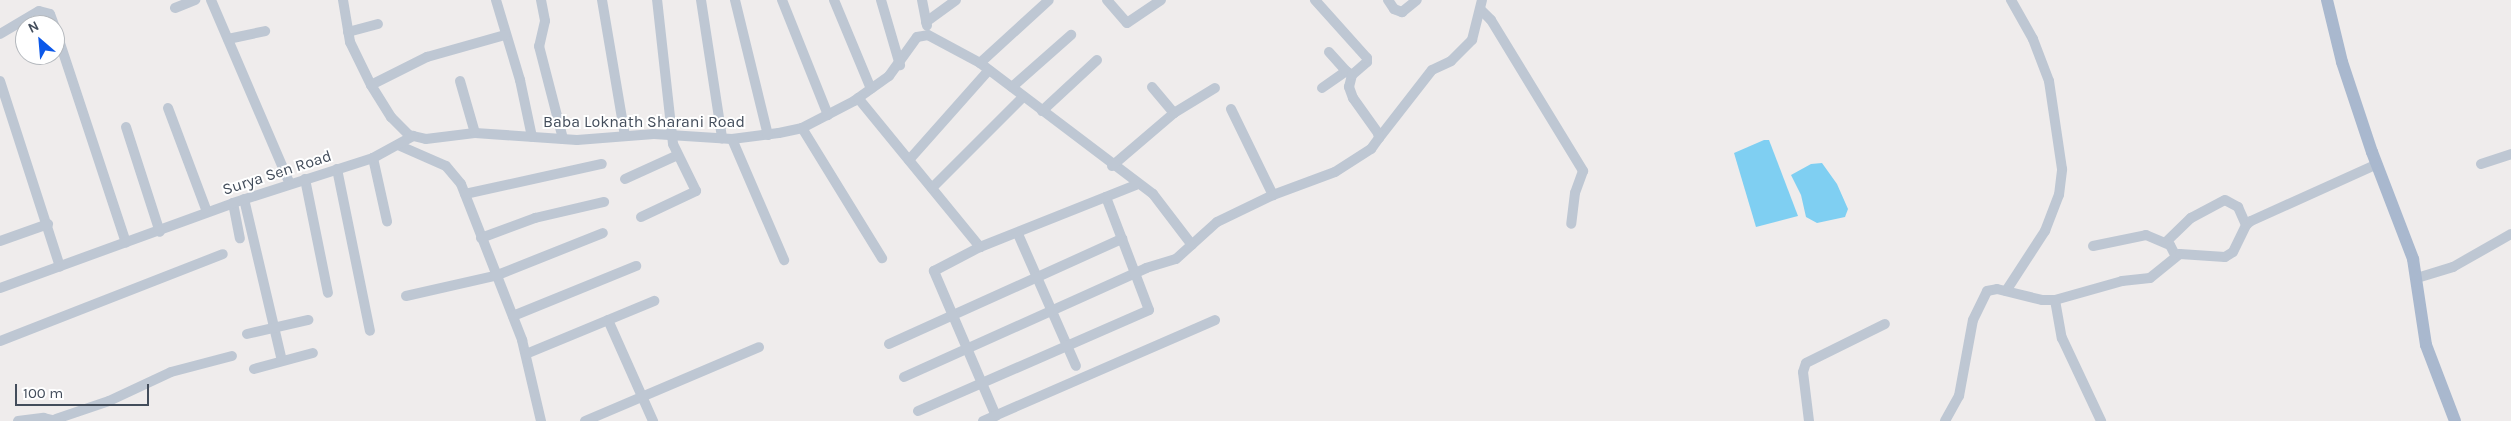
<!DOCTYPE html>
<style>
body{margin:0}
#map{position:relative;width:2511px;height:421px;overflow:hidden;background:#efecec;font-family:Karla,sans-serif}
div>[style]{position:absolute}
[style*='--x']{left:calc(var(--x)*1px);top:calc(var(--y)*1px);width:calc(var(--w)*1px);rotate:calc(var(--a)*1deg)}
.water>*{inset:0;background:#7fcff2}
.minor>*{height:10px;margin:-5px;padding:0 5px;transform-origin:5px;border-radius:5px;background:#bec7d3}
.major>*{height:12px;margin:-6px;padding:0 6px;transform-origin:6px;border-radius:6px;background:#a9b8ce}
span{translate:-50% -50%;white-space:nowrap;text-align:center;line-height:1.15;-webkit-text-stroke:4px #fff;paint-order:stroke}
.street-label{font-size:16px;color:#434d5b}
.north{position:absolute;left:15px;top:15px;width:50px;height:50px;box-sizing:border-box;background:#fff;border:1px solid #b4b8bd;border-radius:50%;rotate:333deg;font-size:14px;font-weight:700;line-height:20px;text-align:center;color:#434d5b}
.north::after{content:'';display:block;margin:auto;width:18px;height:22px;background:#0c58e9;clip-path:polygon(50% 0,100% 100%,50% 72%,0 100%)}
.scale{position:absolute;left:15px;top:384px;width:134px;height:22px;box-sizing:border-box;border:2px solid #434d5b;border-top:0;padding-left:6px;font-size:15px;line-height:18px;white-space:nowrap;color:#434d5b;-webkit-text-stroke:4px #fff;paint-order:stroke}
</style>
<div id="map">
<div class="water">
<i style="clip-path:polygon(1764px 140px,1769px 140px,1798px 216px,1756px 227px,1734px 153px)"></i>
<i style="clip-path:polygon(1822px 163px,1837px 184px,1848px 209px,1845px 217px,1817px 223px,1806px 217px,1801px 195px,1791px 175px,1811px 164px)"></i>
</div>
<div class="minor">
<i style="--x:211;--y:0;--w:200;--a:66.8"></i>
<i style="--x:343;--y:0;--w:43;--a:80.5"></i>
<i style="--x:350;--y:42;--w:48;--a:64"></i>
<i style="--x:371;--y:85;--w:38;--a:58"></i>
<i style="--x:391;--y:117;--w:25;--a:45"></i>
<i style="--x:409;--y:135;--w:17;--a:13"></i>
<i style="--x:426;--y:139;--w:49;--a:-7"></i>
<i style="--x:475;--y:133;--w:102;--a:3.9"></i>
<i style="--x:577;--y:140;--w:77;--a:-4.5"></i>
<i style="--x:654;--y:134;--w:78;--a:3.7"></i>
<i style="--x:732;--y:139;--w:47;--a:-7.3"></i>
<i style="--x:779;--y:133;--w:24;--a:-12"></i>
<i style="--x:802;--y:128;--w:59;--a:-27.4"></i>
<i style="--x:854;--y:101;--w:43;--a:-35.5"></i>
<i style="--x:889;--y:76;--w:48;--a:-54.3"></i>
<i style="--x:917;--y:37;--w:11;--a:-10"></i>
<i style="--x:928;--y:35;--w:59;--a:28.3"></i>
<i style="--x:980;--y:63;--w:217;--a:37.1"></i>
<i style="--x:1153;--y:194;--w:64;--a:52.6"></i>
<i style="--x:496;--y:0;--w:84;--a:73.3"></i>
<i style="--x:520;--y:80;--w:58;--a:78.1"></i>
<i style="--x:541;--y:0;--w:21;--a:79"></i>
<i style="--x:545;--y:21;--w:26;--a:103"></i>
<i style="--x:539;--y:46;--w:96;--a:75.5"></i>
<i style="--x:602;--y:0;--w:138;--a:80.4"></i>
<i style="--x:701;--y:0;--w:140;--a:81.3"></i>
<i style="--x:735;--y:0;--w:139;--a:76.3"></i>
<i style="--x:782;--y:0;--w:124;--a:68.2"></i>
<i style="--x:834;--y:0;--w:96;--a:67.4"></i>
<i style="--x:881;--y:0;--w:68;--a:73.7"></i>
<i style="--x:922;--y:0;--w:26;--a:79"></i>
<i style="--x:1107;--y:0;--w:30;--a:49"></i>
<i style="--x:1127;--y:23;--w:41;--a:-34.1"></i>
<i style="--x:1388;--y:0;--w:11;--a:56"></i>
<i style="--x:1394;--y:9;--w:9;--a:21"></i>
<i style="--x:1402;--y:12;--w:19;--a:-39"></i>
<i style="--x:175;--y:8;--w:22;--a:-22"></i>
<i style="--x:1481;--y:10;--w:14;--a:45"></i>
<i style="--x:1491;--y:20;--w:177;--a:58.6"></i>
<i style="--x:1583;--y:171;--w:23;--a:110"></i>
<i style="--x:1575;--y:193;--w:31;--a:97"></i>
<i style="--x:926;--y:22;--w:37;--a:-36"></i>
<i style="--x:55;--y:28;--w:226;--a:71.7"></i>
<i style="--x:348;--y:32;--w:31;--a:-15"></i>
<i style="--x:0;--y:34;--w:45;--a:-30.5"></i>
<i style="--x:39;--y:11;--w:11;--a:15"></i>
<i style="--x:50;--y:14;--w:12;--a:70"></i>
<i style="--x:228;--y:39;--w:38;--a:-12"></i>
<i style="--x:1329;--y:52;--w:25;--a:48"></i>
<i style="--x:980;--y:63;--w:93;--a:-42.4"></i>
<i style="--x:0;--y:81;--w:195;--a:72.1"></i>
<i style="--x:460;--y:81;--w:54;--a:73.9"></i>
<i style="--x:371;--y:85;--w:63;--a:-26.6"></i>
<i style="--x:427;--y:57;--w:81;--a:-15.8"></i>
<i style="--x:1012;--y:87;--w:79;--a:-41.4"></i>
<i style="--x:1152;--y:87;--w:34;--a:50"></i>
<i style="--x:1322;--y:88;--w:29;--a:-35"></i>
<i style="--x:1346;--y:71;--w:7;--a:34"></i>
<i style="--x:858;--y:98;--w:193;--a:50.7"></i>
<i style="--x:168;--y:108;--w:111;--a:69.4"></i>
<i style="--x:1231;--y:109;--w:96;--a:64"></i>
<i style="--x:1042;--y:111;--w:75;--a:-42.8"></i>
<i style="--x:126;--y:127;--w:110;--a:72.1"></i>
<i style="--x:802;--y:128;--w:153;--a:58.4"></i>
<i style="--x:1379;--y:138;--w:86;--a:-52.1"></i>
<i style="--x:1432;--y:70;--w:21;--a:-25"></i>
<i style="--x:1451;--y:61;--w:30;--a:-45"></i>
<i style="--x:1472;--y:40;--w:41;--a:-76"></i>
<i style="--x:732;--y:139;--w:132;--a:66.7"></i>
<i style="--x:398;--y:145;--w:52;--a:23.6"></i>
<i style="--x:446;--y:166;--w:23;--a:50"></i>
<i style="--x:461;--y:184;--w:168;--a:68.6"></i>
<i style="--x:522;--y:340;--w:83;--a:76.8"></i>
<i style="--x:373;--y:158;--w:65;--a:77.5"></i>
<i style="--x:909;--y:160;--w:120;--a:-48.4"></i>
<i style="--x:2481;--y:164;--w:32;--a:-18"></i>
<i style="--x:1112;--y:166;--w:82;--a:-40.5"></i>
<i style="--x:1174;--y:113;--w:48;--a:-31.4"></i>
<i style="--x:337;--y:169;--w:165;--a:78.5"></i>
<i style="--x:305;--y:179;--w:116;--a:78.6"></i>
<i style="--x:625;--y:179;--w:58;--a:-24.4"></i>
<i style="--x:932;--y:188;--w:129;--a:-45"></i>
<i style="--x:465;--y:194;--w:140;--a:-12.4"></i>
<i style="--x:244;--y:199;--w:166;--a:76.8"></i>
<i style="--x:233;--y:203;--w:36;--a:79"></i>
<i style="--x:641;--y:217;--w:61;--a:-25.3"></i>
<i style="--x:696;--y:191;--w:52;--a:-116.1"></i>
<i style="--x:673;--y:144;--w:145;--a:-96.3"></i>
<i style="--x:1018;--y:234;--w:144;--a:66.3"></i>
<i style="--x:481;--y:238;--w:58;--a:-20.3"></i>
<i style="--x:535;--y:218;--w:71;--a:-13.1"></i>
<i style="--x:0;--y:241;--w:51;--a:-19.5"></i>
<i style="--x:2166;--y:242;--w:35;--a:-44"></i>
<i style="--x:2191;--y:218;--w:38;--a:-28"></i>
<i style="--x:2225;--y:200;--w:15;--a:28"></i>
<i style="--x:2238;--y:207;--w:20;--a:66"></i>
<i style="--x:2093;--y:246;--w:54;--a:-11.7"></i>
<i style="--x:2146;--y:235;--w:26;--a:23"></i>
<i style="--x:2170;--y:245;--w:11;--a:63"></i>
<i style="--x:2417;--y:278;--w:38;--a:-17"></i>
<i style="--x:2453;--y:267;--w:67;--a:-29.6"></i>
<i style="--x:0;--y:288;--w:248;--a:-20"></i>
<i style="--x:233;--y:203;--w:147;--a:-17.8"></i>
<i style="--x:373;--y:158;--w:46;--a:-28.8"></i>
<i style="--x:2006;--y:291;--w:72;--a:-57"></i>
<i style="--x:2045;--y:231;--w:39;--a:-69"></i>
<i style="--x:2059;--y:195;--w:26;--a:-83"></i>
<i style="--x:2062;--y:169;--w:89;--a:-98.4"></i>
<i style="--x:2049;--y:81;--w:45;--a:-110.9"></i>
<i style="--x:2033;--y:39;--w:45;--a:-119.4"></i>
<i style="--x:406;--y:296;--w:91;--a:-12.7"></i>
<i style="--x:495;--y:276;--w:116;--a:-21.7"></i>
<i style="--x:2055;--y:300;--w:39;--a:80"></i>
<i style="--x:2062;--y:338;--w:92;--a:64.8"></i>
<i style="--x:513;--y:316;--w:133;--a:-22.1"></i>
<i style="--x:608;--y:320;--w:111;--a:66"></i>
<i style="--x:247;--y:334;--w:63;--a:-12.9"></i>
<i style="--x:0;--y:341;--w:239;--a:-21.3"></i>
<i style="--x:889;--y:344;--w:256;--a:-24.3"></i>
<i style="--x:1122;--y:239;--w:45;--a:-110.9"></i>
<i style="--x:526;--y:354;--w:139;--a:-22.5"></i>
<i style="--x:254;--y:369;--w:61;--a:-15.2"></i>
<i style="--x:904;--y:377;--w:265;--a:-24.2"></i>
<i style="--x:1146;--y:268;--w:31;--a:-17"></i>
<i style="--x:1176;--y:259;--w:55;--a:-42.1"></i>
<i style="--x:1217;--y:222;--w:62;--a:-25.7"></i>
<i style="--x:1273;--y:195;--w:66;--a:-20.4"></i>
<i style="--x:1335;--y:172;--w:43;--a:-32.6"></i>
<i style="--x:1371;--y:149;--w:14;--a:-54"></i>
<i style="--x:1379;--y:138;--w:5;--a:-101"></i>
<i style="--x:1378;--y:133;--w:43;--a:-125.5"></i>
<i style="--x:1353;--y:98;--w:12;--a:-110"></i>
<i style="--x:1349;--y:87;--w:12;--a:-76"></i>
<i style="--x:1352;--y:75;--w:20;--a:-41"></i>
<i style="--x:1367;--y:62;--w:4;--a:-90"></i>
<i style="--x:1367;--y:58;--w:78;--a:-131.9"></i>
<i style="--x:918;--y:411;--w:252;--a:-23.6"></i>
<i style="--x:1149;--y:310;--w:76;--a:-110.8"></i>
<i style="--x:996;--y:416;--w:158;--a:-113.2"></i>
<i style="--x:934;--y:271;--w:52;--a:-27.6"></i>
<i style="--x:980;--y:247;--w:168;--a:-21.7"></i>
<i style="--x:56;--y:419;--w:56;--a:-18.8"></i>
<i style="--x:109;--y:401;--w:68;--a:-25.1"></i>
<i style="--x:171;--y:372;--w:63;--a:-14.7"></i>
<i style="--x:18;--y:421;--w:26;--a:-7"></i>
<i style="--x:44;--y:418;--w:12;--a:14"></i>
<i style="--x:585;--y:421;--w:189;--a:-23"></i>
<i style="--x:983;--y:421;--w:253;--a:-23.5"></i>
<i style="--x:1809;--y:421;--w:49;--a:-97"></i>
<i style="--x:1803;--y:372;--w:9;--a:-72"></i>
<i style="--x:1806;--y:363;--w:88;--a:-26.3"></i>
<i style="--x:1945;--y:421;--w:29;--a:-61"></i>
<i style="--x:1959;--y:396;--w:77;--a:-79.6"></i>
<i style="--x:1973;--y:320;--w:32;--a:-64"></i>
<i style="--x:1987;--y:291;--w:10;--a:-11"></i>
<i style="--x:1997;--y:289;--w:46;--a:13.7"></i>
<i style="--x:2042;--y:300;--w:13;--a:0"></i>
<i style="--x:2055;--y:300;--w:70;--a:-15.8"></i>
<i style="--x:2122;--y:281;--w:28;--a:-6"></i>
<i style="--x:2150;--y:278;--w:38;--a:-39"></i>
<i style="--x:2180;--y:254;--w:45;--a:3.8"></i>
<i style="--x:2225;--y:257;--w:9;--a:-32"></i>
<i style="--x:2233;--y:252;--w:30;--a:-64"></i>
<i style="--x:2246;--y:225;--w:6;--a:-39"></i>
<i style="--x:2251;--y:221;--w:138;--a:-24.3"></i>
</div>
<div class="major">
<i style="--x:2327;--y:0;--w:64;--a:76.4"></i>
<i style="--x:2342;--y:62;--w:95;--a:71.6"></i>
<i style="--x:2372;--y:152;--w:115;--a:69"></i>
<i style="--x:2413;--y:259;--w:87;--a:81.4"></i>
<i style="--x:2426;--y:345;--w:81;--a:69.1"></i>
</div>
<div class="street-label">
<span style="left:644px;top:122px">Baba Loknath Sharani Road</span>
<span style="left:277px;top:173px;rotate:-18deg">Surya Sen Road</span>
</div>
<div class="north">N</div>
<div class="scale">100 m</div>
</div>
